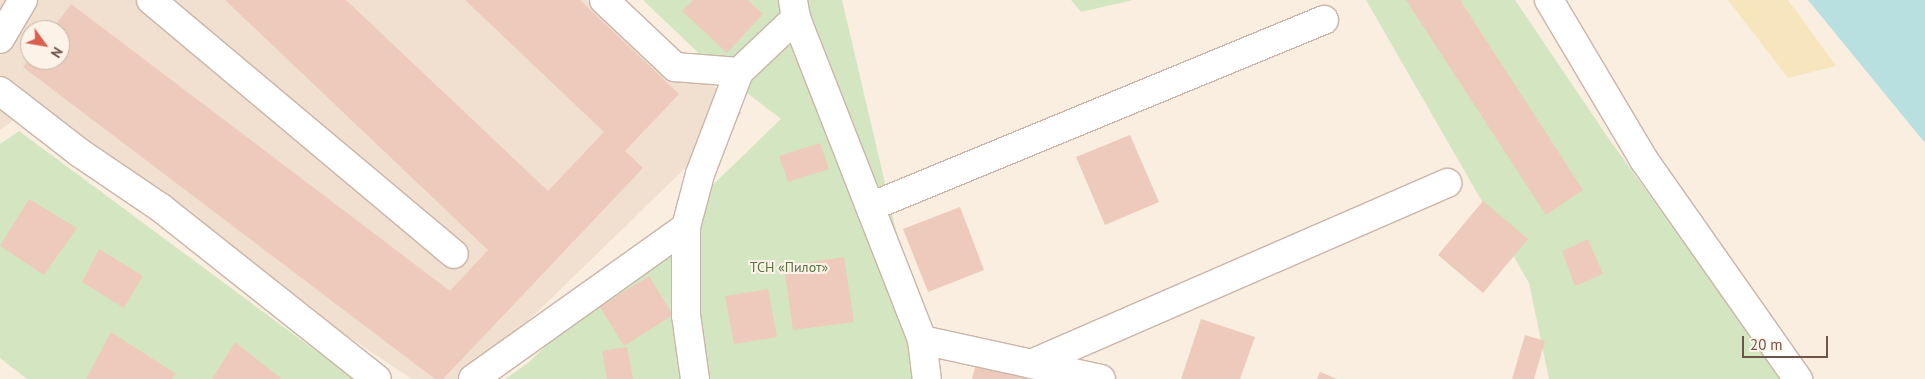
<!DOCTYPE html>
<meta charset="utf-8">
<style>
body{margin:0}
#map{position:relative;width:1925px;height:379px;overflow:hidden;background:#faeee1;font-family:"PT Sans",sans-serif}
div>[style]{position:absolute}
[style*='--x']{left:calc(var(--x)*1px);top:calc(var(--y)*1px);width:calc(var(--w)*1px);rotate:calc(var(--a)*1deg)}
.residential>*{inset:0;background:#f1dfd0}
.green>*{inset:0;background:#d4e6c1}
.sand>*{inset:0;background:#f7e5be}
.water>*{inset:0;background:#b8e0e1}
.building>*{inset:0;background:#edcabb}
.roads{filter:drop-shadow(1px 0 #c9b5a9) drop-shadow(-1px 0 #c9b5a9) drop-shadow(0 1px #c9b5a9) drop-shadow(0 -1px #c9b5a9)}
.minor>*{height:28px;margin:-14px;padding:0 14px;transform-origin:14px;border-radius:14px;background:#fff}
span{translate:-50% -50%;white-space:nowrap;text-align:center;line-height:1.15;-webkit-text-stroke:4px #fdf2e7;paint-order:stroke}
.park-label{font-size:14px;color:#577443}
.north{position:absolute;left:20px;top:20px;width:50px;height:50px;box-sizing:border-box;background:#fdf2e7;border:1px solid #c4b3a8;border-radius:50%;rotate:122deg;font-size:14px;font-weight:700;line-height:20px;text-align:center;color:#6f544a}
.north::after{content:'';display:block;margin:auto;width:18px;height:22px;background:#db5f4f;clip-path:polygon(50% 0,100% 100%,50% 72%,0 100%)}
.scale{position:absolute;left:1742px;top:336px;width:86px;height:22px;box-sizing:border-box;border:2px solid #6f544a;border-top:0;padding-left:6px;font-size:15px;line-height:18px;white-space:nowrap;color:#6f544a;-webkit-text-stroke:4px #fdf2e7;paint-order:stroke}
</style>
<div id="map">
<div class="residential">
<i style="clip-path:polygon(evenodd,0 0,622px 0,742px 113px,468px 379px,412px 379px,18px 117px,0 130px,0 0,30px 30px,60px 30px,60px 60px,30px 60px,30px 30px)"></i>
</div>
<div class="green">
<i style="clip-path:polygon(643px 0,842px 0,931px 379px,505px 379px,528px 363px,781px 119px,712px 66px)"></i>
<i style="clip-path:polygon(1071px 0,1133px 0,1081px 12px)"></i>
<i style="clip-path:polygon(1366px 0,1515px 0,1609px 139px,1782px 379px,1549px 379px,1529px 283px)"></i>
<i style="clip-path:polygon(19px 131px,354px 379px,27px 379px,0 358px,0 144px)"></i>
</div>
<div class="sand">
<i style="clip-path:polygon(1728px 0,1788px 0,1836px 66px,1788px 78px)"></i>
</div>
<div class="water">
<i style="clip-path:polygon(1808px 0,1925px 0,1925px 143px)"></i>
</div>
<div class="building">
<i style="clip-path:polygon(225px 0,346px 0,548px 191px,604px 132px,465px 0,580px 0,679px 94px,625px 151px,643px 168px,443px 379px,435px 379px,23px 67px,29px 60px,60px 60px,60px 30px,52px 30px,71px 4px,450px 291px,488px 250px)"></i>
<i style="clip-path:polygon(693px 0,748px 0,763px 14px,727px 53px,682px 11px)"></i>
<i style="clip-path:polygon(1406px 0,1460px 0,1583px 190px,1546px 215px)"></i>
<i style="clip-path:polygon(1130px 135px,1159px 202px,1105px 225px,1076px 157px)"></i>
<i style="clip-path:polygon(820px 143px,829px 169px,788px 182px,779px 156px)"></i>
<i style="clip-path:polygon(29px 199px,77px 228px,44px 275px,0 246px)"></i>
<i style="clip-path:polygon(1483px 201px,1528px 239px,1483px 293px,1438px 255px)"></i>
<i style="clip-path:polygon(960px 207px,984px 270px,928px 292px,903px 229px)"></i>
<i style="clip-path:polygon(1588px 239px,1603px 274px,1575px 286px,1562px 251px)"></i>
<i style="clip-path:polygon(99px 249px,143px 276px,124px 308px,82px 282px)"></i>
<i style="clip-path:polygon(844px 257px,854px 322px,793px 330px,784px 266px)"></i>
<i style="clip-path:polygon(649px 276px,673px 315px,624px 346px,600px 307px)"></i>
<i style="clip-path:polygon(768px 289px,777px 337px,734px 344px,725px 296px)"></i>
<i style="clip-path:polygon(1201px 319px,1255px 337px,1240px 379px,1181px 379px)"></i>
<i style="clip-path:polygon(111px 332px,176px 374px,172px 379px,86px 379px)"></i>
<i style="clip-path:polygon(1525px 335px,1545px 341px,1534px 379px,1512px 379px)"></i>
<i style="clip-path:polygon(235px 342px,282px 379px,212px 379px)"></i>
<i style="clip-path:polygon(627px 347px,633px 379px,607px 379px,602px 351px)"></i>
<i style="clip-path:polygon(977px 359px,1058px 379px,972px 379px)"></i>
<i style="clip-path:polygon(1320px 372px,1337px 379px,1317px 379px)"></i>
</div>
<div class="roads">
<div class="minor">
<i style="--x:151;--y:0;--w:395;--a:40"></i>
<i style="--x:604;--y:0;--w:98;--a:43.3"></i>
<i style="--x:675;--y:67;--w:64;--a:4.5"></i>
<i style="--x:1549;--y:0;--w:186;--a:59.3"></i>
<i style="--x:1644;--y:160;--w:268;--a:54.9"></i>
<i style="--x:793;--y:1;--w:17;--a:80"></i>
<i style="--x:796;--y:18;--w:346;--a:68.6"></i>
<i style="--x:922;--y:340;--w:39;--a:83"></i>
<i style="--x:0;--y:39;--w:45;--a:-59.5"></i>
<i style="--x:0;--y:91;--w:101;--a:37.8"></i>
<i style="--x:80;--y:153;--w:98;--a:34.2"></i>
<i style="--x:161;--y:208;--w:275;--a:38.4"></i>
<i style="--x:870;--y:207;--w:491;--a:-22.4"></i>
<i style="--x:686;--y:227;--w:88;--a:90"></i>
<i style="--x:686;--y:315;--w:65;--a:82"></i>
<i style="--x:922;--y:340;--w:183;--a:12.3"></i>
<i style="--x:1031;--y:364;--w:454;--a:-23.5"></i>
<i style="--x:473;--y:379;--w:262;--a:-35.5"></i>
<i style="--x:686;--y:227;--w:55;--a:-75.2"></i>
<i style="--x:700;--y:174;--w:109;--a:-69.1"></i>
<i style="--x:739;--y:72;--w:79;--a:-43.5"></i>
</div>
</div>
<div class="park-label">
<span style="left:789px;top:267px">ТСН «Пилот»</span>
</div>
<div class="north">N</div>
<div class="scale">20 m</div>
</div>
